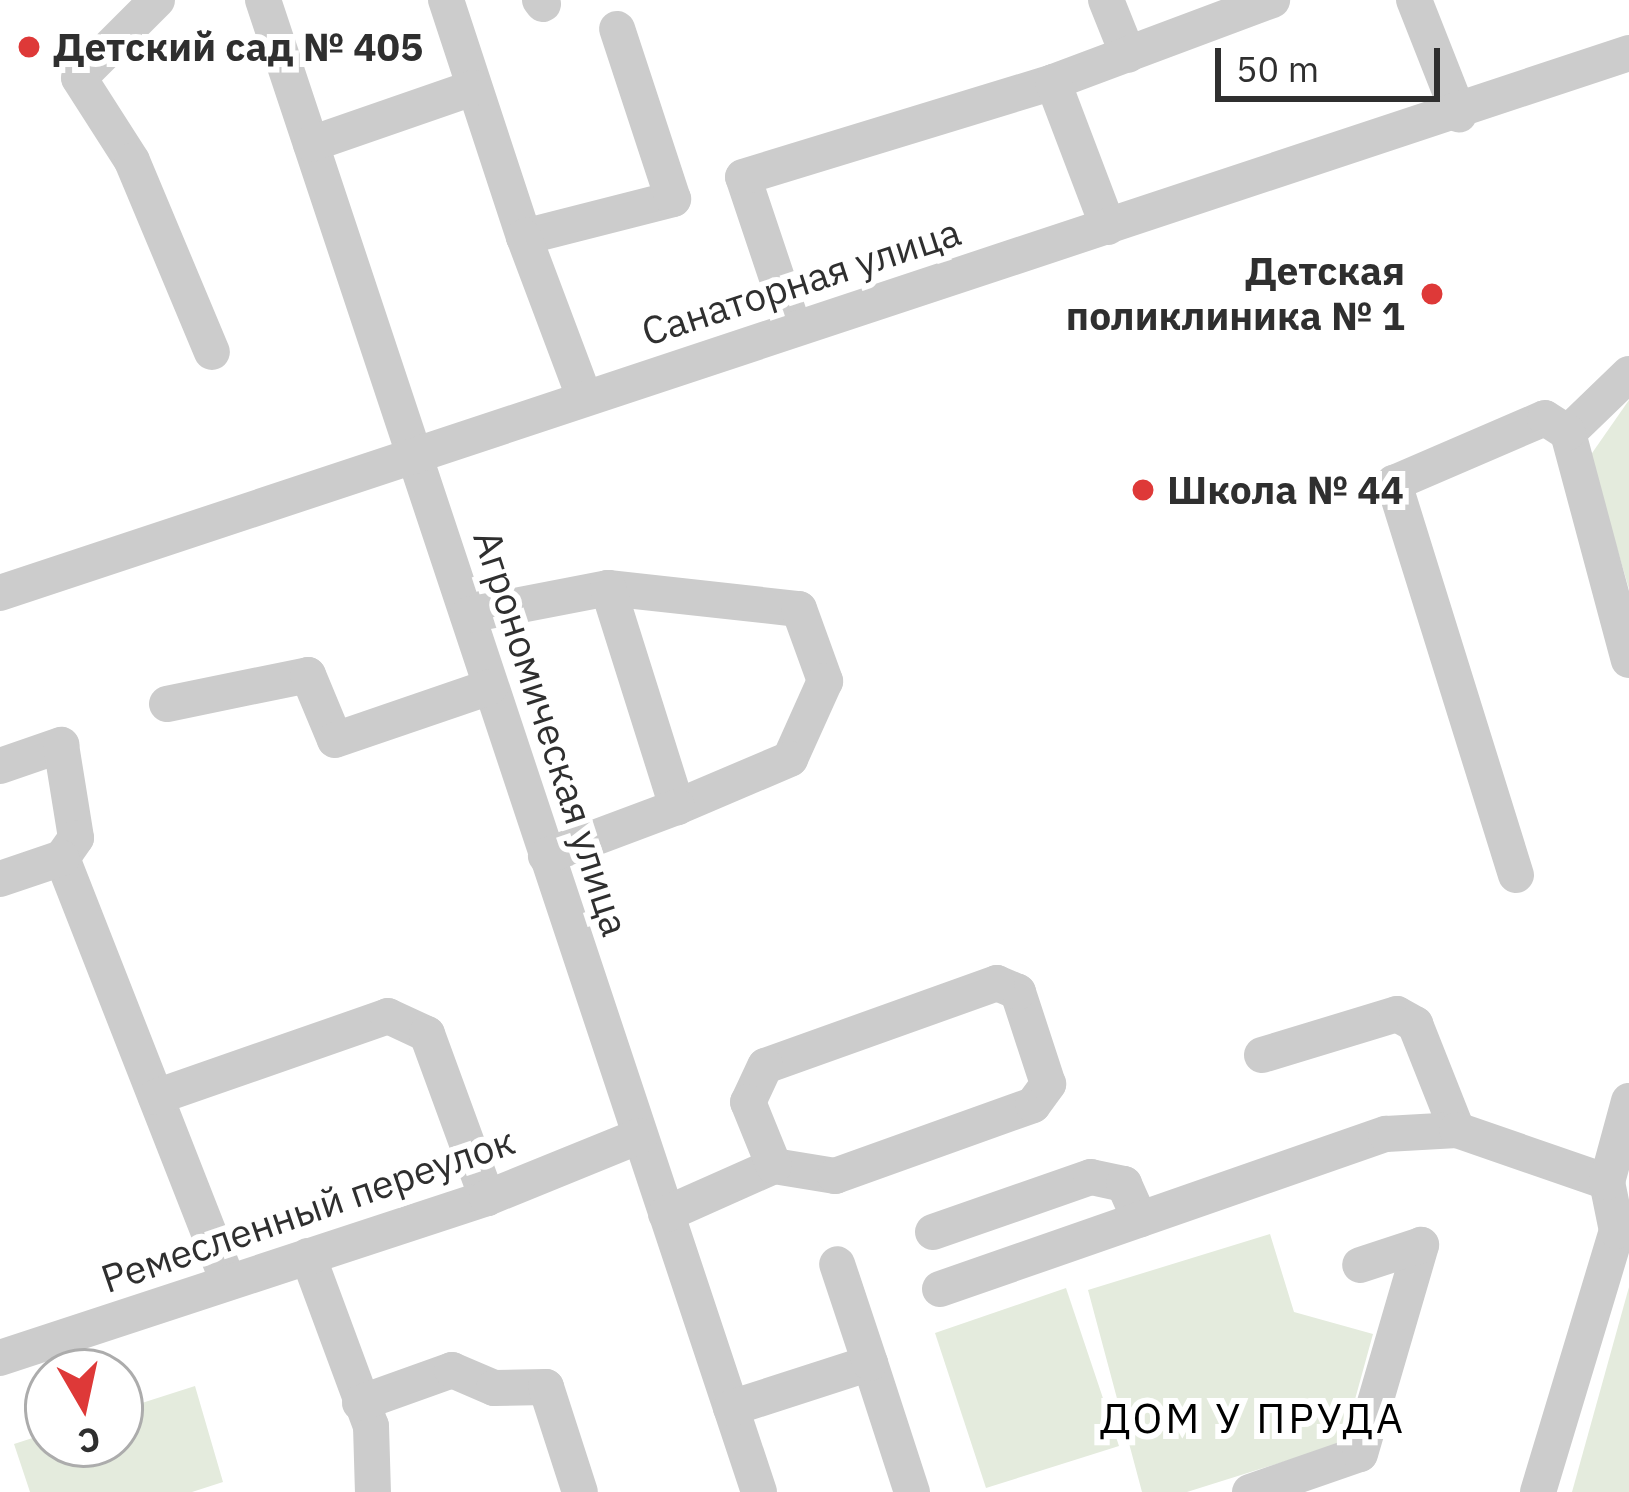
<!DOCTYPE html>
<meta charset="utf-8">
<style>
body{margin:0}
#map{position:relative;width:1629px;height:1492px;overflow:hidden;background:#fff;font-family:"IBM Plex Sans",sans-serif}
div>[style]{position:absolute}
[style*='--x']{left:calc(var(--x)*1px);top:calc(var(--y)*1px);width:calc(var(--w)*1px);rotate:calc(var(--a)*1deg)}
.green>*{inset:0;background:#e4ebdd}
.minor>*{height:36px;margin:-18px;padding:0 18px;transform-origin:18px;border-radius:18px;background:#ccc}
.dots>*{width:33px;height:33px;translate:-50% -50%;box-sizing:border-box;border:6px solid #fff;border-radius:50%}
span{translate:-50% -50%;white-space:nowrap;text-align:center;line-height:1.15;-webkit-text-stroke:12px #fff;paint-order:stroke}
.poi-label{font-size:39px;color:#2f2f2f;font-weight:700}
.left{translate:0 -50%;text-align:left}
.right{translate:-100% -50%;text-align:right}
.street-label{font-size:39px;color:#2f2f2f}
.neighbourhood-label{font-size:42px;color:#000;letter-spacing:3px}
.north{position:absolute;left:24px;top:1348px;width:120px;height:120px;box-sizing:border-box;background:#fff;border:3px solid #acacac;border-radius:50%;rotate:171deg;font-size:33px;font-weight:700;line-height:48px;text-align:center;color:#2f2f2f}
.north::after{content:'';display:block;margin:auto;width:42px;height:54px;background:#de3938;clip-path:polygon(50% 0,100% 100%,50% 72%,0 100%)}
.scale{position:absolute;left:1215px;top:48px;width:225px;height:54px;box-sizing:border-box;border:6px solid #2f2f2f;border-top:0;padding-left:15px;font-size:36px;line-height:42px;white-space:nowrap;color:#2f2f2f;-webkit-text-stroke:9px #fff;paint-order:stroke}
</style>
<div id="map">
<div class="green">
<i style="clip-path:polygon(1629px 400px,1629px 589px,1590px 456px)"></i>
<i style="clip-path:polygon(1270px 1234px,1294px 1312px,1373px 1334px,1343px 1443px,1187px 1492px,1142px 1492px,1088px 1290px)"></i>
<i style="clip-path:polygon(1629px 1287px,1629px 1492px,1572px 1492px)"></i>
<i style="clip-path:polygon(1066px 1288px,1119px 1446px,986px 1488px,935px 1333px)"></i>
<i style="clip-path:polygon(195px 1386px,223px 1482px,192px 1492px,30px 1492px,14px 1444px,48px 1433px,48px 1444px,120px 1444px,120px 1410px)"></i>
</div>
<div class="minor">
<i style="--x:157;--y:0;--w:110;--a:135"></i>
<i style="--x:79;--y:78;--w:98;--a:57.4"></i>
<i style="--x:132;--y:161;--w:207;--a:67.3"></i>
<i style="--x:263;--y:0;--w:1572;--a:71.61"></i>
<i style="--x:446;--y:0;--w:250;--a:71.8"></i>
<i style="--x:524;--y:237;--w:154;--a:-14.3"></i>
<i style="--x:673;--y:199;--w:179;--a:-108.2"></i>
<i style="--x:540;--y:0;--w:5;--a:53"></i>
<i style="--x:1106;--y:0;--w:59;--a:68.2"></i>
<i style="--x:1414;--y:0;--w:123;--a:68.5"></i>
<i style="--x:1053;--y:82;--w:234;--a:-20.5"></i>
<i style="--x:311;--y:144;--w:171;--a:-19.1"></i>
<i style="--x:524;--y:237;--w:171;--a:69.4"></i>
<i style="--x:794;--y:329;--w:160;--a:-108.5"></i>
<i style="--x:743;--y:177;--w:324;--a:-17"></i>
<i style="--x:1053;--y:82;--w:155;--a:69.2"></i>
<i style="--x:1629;--y:374;--w:85;--a:136"></i>
<i style="--x:1568;--y:433;--w:235;--a:75"></i>
<i style="--x:608;--y:588;--w:192;--a:6.3"></i>
<i style="--x:799;--y:609;--w:77;--a:70.1"></i>
<i style="--x:825;--y:681;--w:85;--a:114.2"></i>
<i style="--x:790;--y:759;--w:123;--a:157"></i>
<i style="--x:0;--y:593;--w:1716;--a:-18.34"></i>
<i style="--x:468;--y:615;--w:143;--a:-10.9"></i>
<i style="--x:608;--y:588;--w:230;--a:72.5"></i>
<i style="--x:677;--y:807;--w:140;--a:159.5"></i>
<i style="--x:167;--y:704;--w:144;--a:-11.6"></i>
<i style="--x:308;--y:675;--w:70;--a:67.4"></i>
<i style="--x:335;--y:740;--w:164;--a:-18.9"></i>
<i style="--x:0;--y:766;--w:65;--a:-19"></i>
<i style="--x:61;--y:745;--w:94;--a:80.8"></i>
<i style="--x:76;--y:838;--w:24;--a:125"></i>
<i style="--x:62;--y:858;--w:455;--a:68.6"></i>
<i style="--x:1516;--y:875;--w:411;--a:-107.3"></i>
<i style="--x:1394;--y:483;--w:164;--a:-23.3"></i>
<i style="--x:1545;--y:418;--w:27;--a:33"></i>
<i style="--x:0;--y:879;--w:65;--a:-18.7"></i>
<i style="--x:1262;--y:1055;--w:141;--a:-16.9"></i>
<i style="--x:1397;--y:1014;--w:21;--a:29"></i>
<i style="--x:1415;--y:1024;--w:114;--a:68.4"></i>
<i style="--x:156;--y:1097;--w:246;--a:-19.2"></i>
<i style="--x:388;--y:1016;--w:43;--a:24.8"></i>
<i style="--x:427;--y:1034;--w:175;--a:69.9"></i>
<i style="--x:666;--y:1214;--w:118;--a:-24"></i>
<i style="--x:774;--y:1166;--w:62;--a:9.3"></i>
<i style="--x:835;--y:1176;--w:210;--a:-19.7"></i>
<i style="--x:1033;--y:1105;--w:26;--a:-54"></i>
<i style="--x:1048;--y:1084;--w:97;--a:-108.1"></i>
<i style="--x:1018;--y:992;--w:23;--a:-157"></i>
<i style="--x:997;--y:983;--w:246;--a:160.3"></i>
<i style="--x:765;--y:1066;--w:40;--a:115"></i>
<i style="--x:748;--y:1102;--w:69;--a:67.9"></i>
<i style="--x:933;--y:1232;--w:167;--a:-19.2"></i>
<i style="--x:1091;--y:1177;--w:34;--a:12"></i>
<i style="--x:1124;--y:1184;--w:39;--a:66"></i>
<i style="--x:308;--y:1256;--w:181;--a:69.7"></i>
<i style="--x:371;--y:1426;--w:66;--a:88.3"></i>
<i style="--x:940;--y:1289;--w:472;--a:-19.2"></i>
<i style="--x:1386;--y:1134;--w:71;--a:-3.2"></i>
<i style="--x:1457;--y:1130;--w:159;--a:19.1"></i>
<i style="--x:0;--y:1358;--w:513;--a:-18.19"></i>
<i style="--x:487;--y:1198;--w:165;--a:-22.1"></i>
<i style="--x:870;--y:1363;--w:136;--a:72"></i>
<i style="--x:360;--y:1403;--w:98;--a:-19.7"></i>
<i style="--x:452;--y:1370;--w:46;--a:23.2"></i>
<i style="--x:494;--y:1388;--w:52;--a:-1.1"></i>
<i style="--x:546;--y:1387;--w:110;--a:72.1"></i>
<i style="--x:731;--y:1408;--w:146;--a:-17.9"></i>
<i style="--x:870;--y:1363;--w:104;--a:-108.4"></i>
<i style="--x:1250;--y:1492;--w:116;--a:-19.1"></i>
<i style="--x:1360;--y:1454;--w:218;--a:-73.7"></i>
<i style="--x:1421;--y:1245;--w:64;--a:161.8"></i>
<i style="--x:1538;--y:1492;--w:273;--a:-73.2"></i>
<i style="--x:1617;--y:1231;--w:50;--a:-101.5"></i>
<i style="--x:1607;--y:1182;--w:84;--a:-74.8"></i>
</div>
<div class="dots">
<i style="left:29px;top:47px;background:#de3938"></i>
<i style="left:1432px;top:294px;background:#de3938"></i>
<i style="left:1143px;top:490px;background:#de3938"></i>
</div>
<div class="poi-label">
<span class="left" style="left:53px;top:47px">Детский сад № 405</span>
<span class="right" style="left:1405px;top:294px">Детская<br>поликлиника № 1</span>
<span class="left" style="left:1167px;top:490px">Школа № 44</span>
</div>
<div class="street-label">
<span style="left:801px;top:282px;rotate:-18deg">Санаторная улица</span>
<span style="left:551px;top:733px;rotate:72deg">Агрономическая улица</span>
<span style="left:308px;top:1210px;rotate:-19deg">Ремесленный переулок</span>
</div>
<div class="neighbourhood-label">
<span style="left:1253px;top:1418px">ДОМ У ПРУДА</span>
</div>
<div class="north">С</div>
<div class="scale">50 m</div>
</div>
